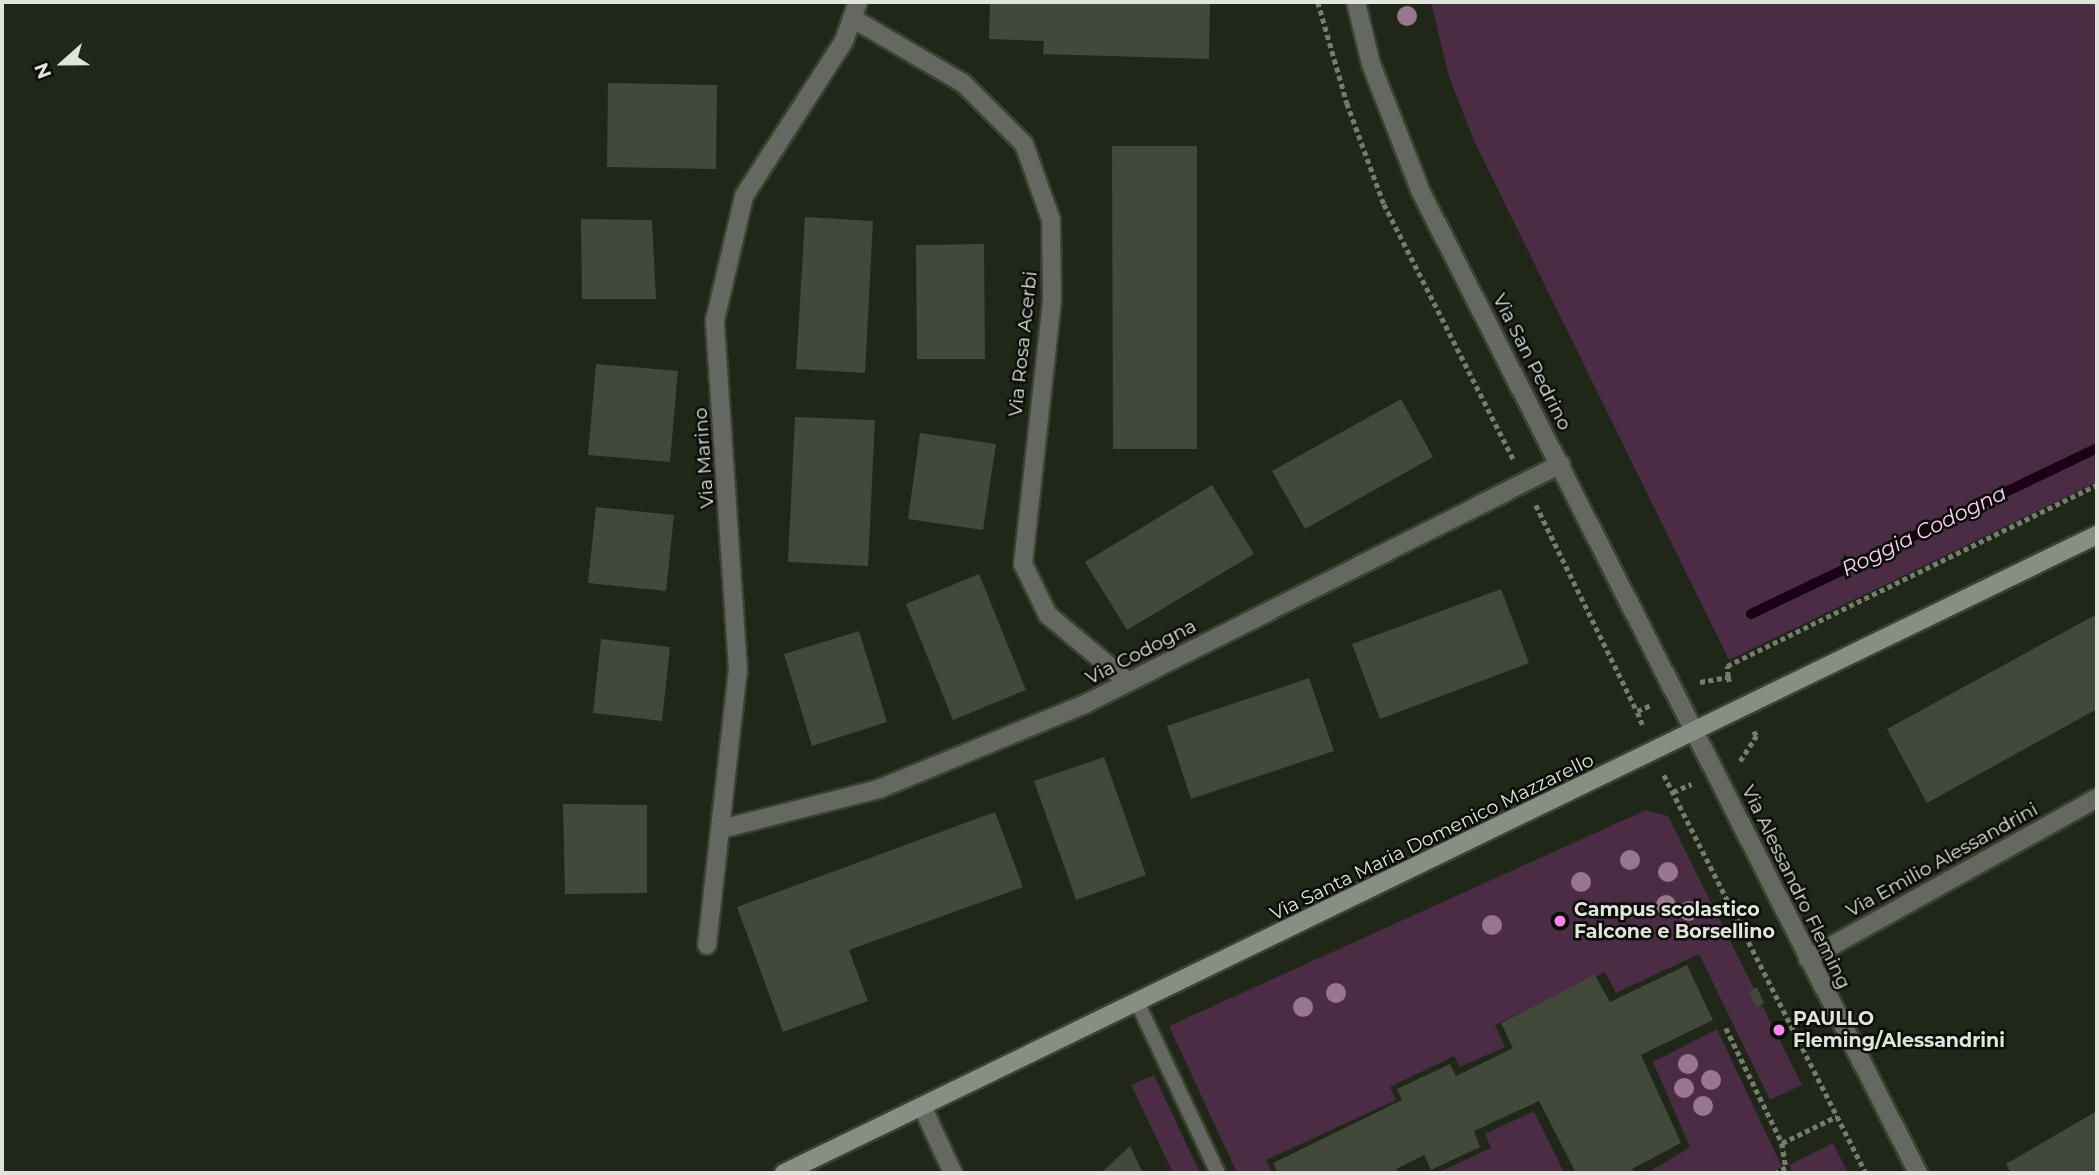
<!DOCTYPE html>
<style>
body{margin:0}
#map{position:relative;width:2099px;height:1175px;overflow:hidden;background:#202618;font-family:Montserrat,sans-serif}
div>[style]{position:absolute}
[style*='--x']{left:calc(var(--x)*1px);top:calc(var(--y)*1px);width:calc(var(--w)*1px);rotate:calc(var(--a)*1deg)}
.green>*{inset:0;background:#4a2c45}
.stream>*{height:10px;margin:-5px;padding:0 5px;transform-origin:5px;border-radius:5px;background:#1b0018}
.building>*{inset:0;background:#42493a}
.path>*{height:4.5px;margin-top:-2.25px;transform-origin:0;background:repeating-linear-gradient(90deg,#777c71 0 5px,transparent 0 8.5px)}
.roads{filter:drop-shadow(2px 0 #3b4133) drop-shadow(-2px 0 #3b4133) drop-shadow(0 2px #3b4133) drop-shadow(0 -2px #3b4133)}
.lane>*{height:14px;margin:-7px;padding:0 7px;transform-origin:7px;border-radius:7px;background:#656861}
.street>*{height:18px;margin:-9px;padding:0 9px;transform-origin:9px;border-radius:9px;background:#656861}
.secondary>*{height:18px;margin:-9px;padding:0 9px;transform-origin:9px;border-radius:9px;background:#898e83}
.trees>*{width:20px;height:20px;margin:-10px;border-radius:50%;background:#99768f}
.dots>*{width:19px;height:19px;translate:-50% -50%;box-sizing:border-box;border:4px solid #0b0e08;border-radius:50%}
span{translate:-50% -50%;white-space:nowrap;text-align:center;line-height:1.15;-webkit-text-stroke:5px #0b0e08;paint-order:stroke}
.street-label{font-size:19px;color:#e0e4db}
.poi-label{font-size:19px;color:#e0e4db;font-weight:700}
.left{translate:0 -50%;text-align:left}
.water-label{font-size:21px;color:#fbd0f3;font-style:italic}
.frame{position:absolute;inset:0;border:4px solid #e0e4db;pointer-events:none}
.north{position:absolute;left:28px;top:28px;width:70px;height:70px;-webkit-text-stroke:5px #0b0e08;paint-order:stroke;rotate:249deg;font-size:19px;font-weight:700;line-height:28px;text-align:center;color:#e0e4db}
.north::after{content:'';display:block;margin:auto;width:24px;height:32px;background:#e0e4db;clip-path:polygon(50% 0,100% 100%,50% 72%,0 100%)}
</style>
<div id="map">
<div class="green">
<i style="clip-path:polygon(1431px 2px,2097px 2px,2097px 482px,1729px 660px,1475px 143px,1449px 77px)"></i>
<i style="clip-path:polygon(1646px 810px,1668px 816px,1802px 1085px,1770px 1100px,1699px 954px,1616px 993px,1605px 972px,1495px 1025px,1505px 1047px,1460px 1067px,1454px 1056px,1390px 1087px,1396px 1100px,1266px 1160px,1272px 1173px,1237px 1173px,1169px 1026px)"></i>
<i style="clip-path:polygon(1717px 1029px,1782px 1167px,1769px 1173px,1647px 1173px,1690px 1147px,1653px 1062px)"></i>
<i style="clip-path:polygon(1154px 1075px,1200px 1173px,1173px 1173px,1131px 1085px)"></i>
<i style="clip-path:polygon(1534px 1111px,1564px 1173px,1437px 1173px,1491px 1148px,1485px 1134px)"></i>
<i style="clip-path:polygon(1833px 1143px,1848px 1173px,1785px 1173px,1791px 1170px,1789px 1165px)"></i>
</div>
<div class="stream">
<i style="--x:1751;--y:614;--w:384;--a:-25.6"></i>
</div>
<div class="building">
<i style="clip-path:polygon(990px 2px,1210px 2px,1209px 59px,1043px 54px,1044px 41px,989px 39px)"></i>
<i style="clip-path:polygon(608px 83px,717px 85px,716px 169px,607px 167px)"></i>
<i style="clip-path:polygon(1112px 146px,1197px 146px,1197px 449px,1113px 449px)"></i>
<i style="clip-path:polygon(805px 217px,873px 221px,865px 373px,796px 369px)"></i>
<i style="clip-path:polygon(581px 219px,652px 220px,656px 299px,582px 299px)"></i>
<i style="clip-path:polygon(984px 244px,985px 359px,917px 359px,916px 245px)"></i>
<i style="clip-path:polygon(596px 364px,678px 371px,670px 462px,588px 455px)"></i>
<i style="clip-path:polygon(1401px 399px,1433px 457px,1305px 529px,1272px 471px)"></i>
<i style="clip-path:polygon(795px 417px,875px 420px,868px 566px,788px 562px)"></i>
<i style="clip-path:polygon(920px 433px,996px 444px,983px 530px,908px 519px)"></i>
<i style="clip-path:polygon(1212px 485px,1254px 554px,1127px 630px,1085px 562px)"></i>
<i style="clip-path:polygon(596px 507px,674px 515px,666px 591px,588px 583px)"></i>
<i style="clip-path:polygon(979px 574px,1026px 690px,953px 720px,906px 604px)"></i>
<i style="clip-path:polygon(1501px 589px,1529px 663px,1380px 719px,1352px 644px)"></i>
<i style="clip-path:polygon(2097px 614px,2097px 709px,1927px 803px,1887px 729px)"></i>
<i style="clip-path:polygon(859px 631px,887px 722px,812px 746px,784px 654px)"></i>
<i style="clip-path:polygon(601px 639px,670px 647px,662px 721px,593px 713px)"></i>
<i style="clip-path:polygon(1309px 678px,1334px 751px,1191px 799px,1167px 726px)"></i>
<i style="clip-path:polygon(1104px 757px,1146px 875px,1076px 900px,1034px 781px)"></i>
<i style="clip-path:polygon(563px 804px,647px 805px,647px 893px,565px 894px)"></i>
<i style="clip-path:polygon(995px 812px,1023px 887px,849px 950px,868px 1001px,783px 1032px,737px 907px)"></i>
<i style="clip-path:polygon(1687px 965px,1713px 1020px,1641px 1055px,1681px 1143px,1632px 1169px,1634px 1173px,1576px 1173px,1539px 1101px,1474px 1131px,1480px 1147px,1431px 1170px,1424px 1155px,1396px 1169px,1398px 1173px,1278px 1173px,1273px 1163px,1402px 1100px,1397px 1089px,1450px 1064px,1456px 1076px,1513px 1048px,1501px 1023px,1595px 975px,1610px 1002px)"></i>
<i style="clip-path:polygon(1757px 987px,1764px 1003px,1756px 1007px,1749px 992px)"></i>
<i style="clip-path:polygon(2097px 1111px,2097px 1173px,2011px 1173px,2006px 1164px)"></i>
<i style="clip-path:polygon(1130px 1146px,1143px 1173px,1101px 1173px)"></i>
</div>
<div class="path">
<i style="--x:1318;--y:2;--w:105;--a:74"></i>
<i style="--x:1347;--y:103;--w:108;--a:69.9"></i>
<i style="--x:1384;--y:204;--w:287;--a:63.1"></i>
<i style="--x:1536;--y:505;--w:229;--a:63.9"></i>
<i style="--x:1728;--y:677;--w:11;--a:-95"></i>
<i style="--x:1727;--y:666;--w:412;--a:-26.1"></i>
<i style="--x:1700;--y:682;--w:28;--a:-10"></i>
<i style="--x:1728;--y:677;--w:8;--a:67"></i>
<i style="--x:1642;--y:725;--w:15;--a:-110"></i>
<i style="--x:1637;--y:711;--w:15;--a:-23"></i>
<i style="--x:1740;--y:761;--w:30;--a:-57"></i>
<i style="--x:1756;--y:736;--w:7;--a:-117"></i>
<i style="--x:1664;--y:775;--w:446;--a:63.1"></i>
<i style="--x:1673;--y:792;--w:20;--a:-24"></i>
<i style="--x:1726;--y:1028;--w:128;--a:64"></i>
<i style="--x:1782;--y:1143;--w:25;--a:81"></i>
<i style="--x:1786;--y:1168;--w:11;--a:153"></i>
<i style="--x:1782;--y:1143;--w:61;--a:-26.1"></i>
</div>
<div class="roads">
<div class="lane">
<i style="--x:1138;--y:1004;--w:187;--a:64.7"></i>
</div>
<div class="street">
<i style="--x:1356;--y:2;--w:64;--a:76.4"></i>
<i style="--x:1371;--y:64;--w:137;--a:68.7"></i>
<i style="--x:1421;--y:192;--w:1100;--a:63.13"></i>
<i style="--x:852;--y:18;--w:129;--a:30.4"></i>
<i style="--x:963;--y:83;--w:86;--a:45"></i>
<i style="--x:1024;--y:144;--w:81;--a:70.4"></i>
<i style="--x:1051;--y:220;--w:81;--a:89.3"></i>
<i style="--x:1052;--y:301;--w:265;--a:96.3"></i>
<i style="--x:1023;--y:564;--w:57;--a:63.9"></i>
<i style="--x:1048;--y:615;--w:104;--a:39.9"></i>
<i style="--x:721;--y:829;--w:163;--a:-14.2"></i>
<i style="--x:879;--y:789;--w:223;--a:-22.4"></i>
<i style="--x:1085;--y:704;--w:533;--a:-26.76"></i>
<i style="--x:707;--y:945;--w:277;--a:-83.6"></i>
<i style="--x:738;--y:670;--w:351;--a:-93.8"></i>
<i style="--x:715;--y:320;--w:127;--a:-76.8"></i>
<i style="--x:744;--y:196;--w:184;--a:-57.2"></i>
<i style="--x:844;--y:41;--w:41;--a:-70.3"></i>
<i style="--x:1808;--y:959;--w:331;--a:-29.1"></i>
<i style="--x:922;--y:1106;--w:74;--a:65.2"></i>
</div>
<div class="secondary">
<i style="--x:784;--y:1173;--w:1460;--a:-25.92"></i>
</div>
</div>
<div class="trees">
<i style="left:1407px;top:16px"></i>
<i style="left:1630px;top:860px"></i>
<i style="left:1668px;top:872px"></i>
<i style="left:1581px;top:882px"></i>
<i style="left:1666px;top:905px"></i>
<i style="left:1689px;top:911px"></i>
<i style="left:1492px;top:925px"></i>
<i style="left:1336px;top:993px"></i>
<i style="left:1303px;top:1007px"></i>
<i style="left:1688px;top:1064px"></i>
<i style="left:1711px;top:1080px"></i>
<i style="left:1684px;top:1088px"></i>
<i style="left:1703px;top:1106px"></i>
</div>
<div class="dots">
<i style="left:1560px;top:921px;background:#f987e9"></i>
<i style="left:1779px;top:1030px;background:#f987e9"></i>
</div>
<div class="street-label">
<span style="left:1023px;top:344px;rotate:-84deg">Via Rosa Acerbi</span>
<span style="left:1532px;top:362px;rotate:63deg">Via San Pedrino</span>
<span style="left:704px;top:458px;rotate:-94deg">Via Marino</span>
<span style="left:1141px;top:652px;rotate:-27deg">Via Codogna</span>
<span style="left:1432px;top:837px;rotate:-26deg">Via Santa Maria Domenico Mazzarello</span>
<span style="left:1942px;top:860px;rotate:-29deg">Via Emilio Alessandrini</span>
<span style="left:1796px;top:887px;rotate:64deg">Via Alessandro Fleming</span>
</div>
<div class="poi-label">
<span class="left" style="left:1574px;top:921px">Campus scolastico<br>Falcone e Borsellino</span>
<span class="left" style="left:1793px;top:1030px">PAULLO<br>Fleming/Alessandrini</span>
</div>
<div class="water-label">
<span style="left:1924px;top:531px;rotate:-26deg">Roggia Codogna</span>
</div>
<div class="frame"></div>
<div class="north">N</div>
</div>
